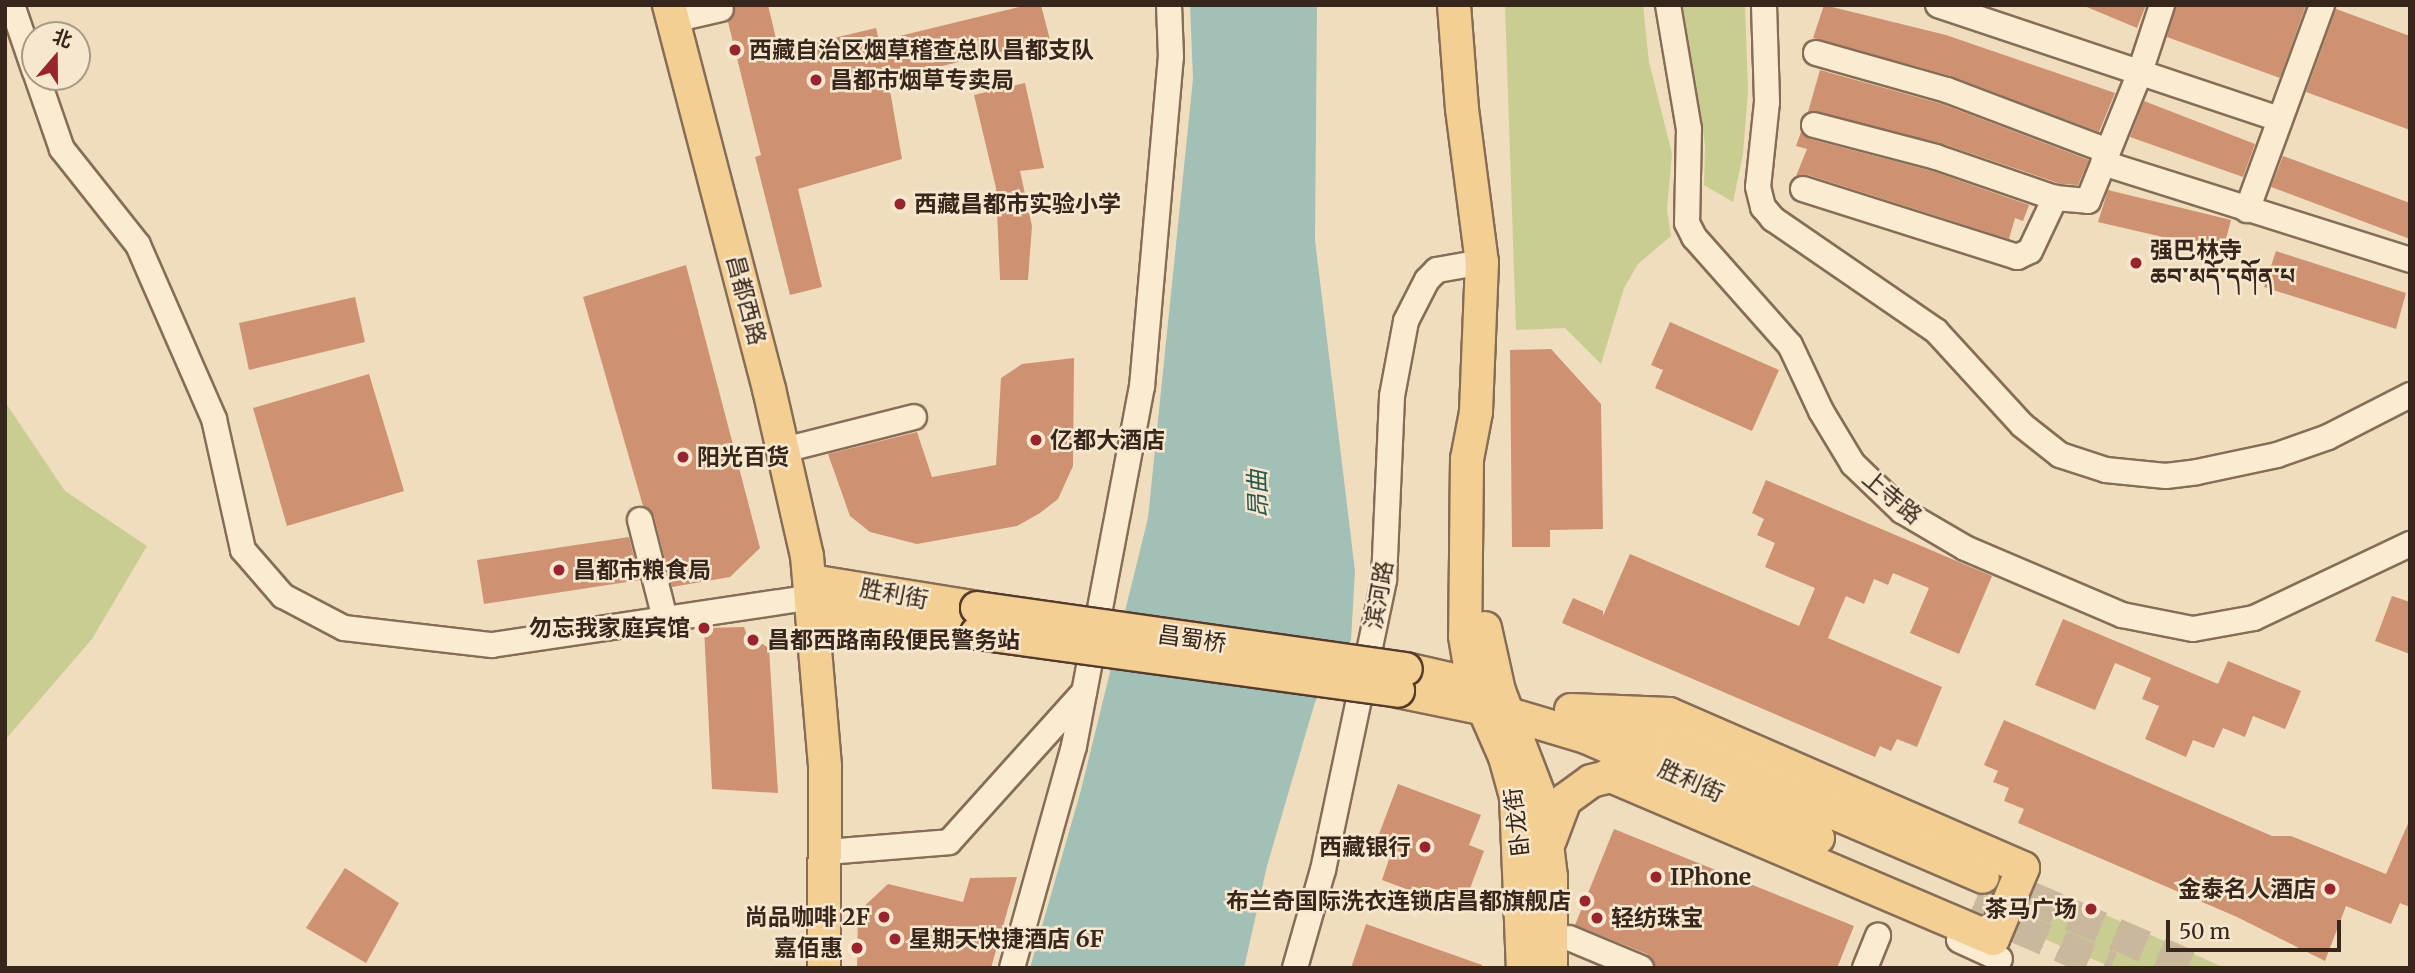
<!DOCTYPE html>
<meta charset="utf-8">
<style>
body{margin:0}
#map{position:relative;width:2415px;height:973px;overflow:hidden;background:#efddbe;font-family:Merriweather,"Noto Sans SC","Noto Serif Tibetan",serif}
div>[style]{position:absolute}
[style*='--x']{left:calc(var(--x)*1px);top:calc(var(--y)*1px);width:calc(var(--w)*1px);rotate:calc(var(--a)*1deg)}
.green>*{inset:0;background:#cacd92}
.water>*{inset:0;background:#a2c0b5}
.building>*{inset:0;background:#ce9272}
.major-tunnel>*{height:32px;margin-top:-16px;transform-origin:0;background:repeating-linear-gradient(90deg,#cab89d 0 32px,transparent 0 48px)}
.roads{filter:drop-shadow(2px 0 #876d56) drop-shadow(-2px 0 #876d56) drop-shadow(0 2px #876d56) drop-shadow(0 -2px #876d56)}
.minor>*{height:24px;margin:-12px;padding:0 12px;transform-origin:12px;border-radius:12px;background:#faebd1}
.major>*{height:32px;margin:-16px;padding:0 16px;transform-origin:16px;border-radius:16px;background:#f4cf94}
.bridges{filter:drop-shadow(2px 0 #553b2b) drop-shadow(-2px 0 #553b2b) drop-shadow(0 2px #553b2b) drop-shadow(0 -2px #553b2b)}
.major-bridge>*{height:32px;margin:-16px;padding:0 16px;transform-origin:16px;border-radius:16px;background:#f4cf94}
.dots>*{width:19px;height:19px;translate:-50% -50%;box-sizing:border-box;border:4px solid #f6e7ce;border-radius:50%}
span{translate:-50% -50%;white-space:nowrap;text-align:center;line-height:1.15;-webkit-text-stroke:5px #f6e7ce;paint-order:stroke}
.poi-label{font-size:23px;color:#36261b;font-weight:700}
.left{translate:0 -50%;text-align:left}
.right{translate:-100% -50%;text-align:right}
.street-label{font-size:23px;color:#36261b}
.water-label{font-size:24px;color:#2a5750;font-style:italic}
.frame{position:absolute;inset:0;border:7px solid #36261b;pointer-events:none}
.north{position:absolute;left:21px;top:21px;width:70px;height:70px;box-sizing:border-box;background:#f6e7ce;border:2px solid #a99a86;border-radius:50%;rotate:20deg;font-size:19px;font-weight:700;line-height:28px;text-align:center;color:#36261b}
.north::after{content:'';display:block;margin:auto;width:24px;height:32px;background:#98252e;clip-path:polygon(50% 0,100% 100%,50% 72%,0 100%)}
.scale{position:absolute;left:2166px;top:920px;width:175px;height:32px;box-sizing:border-box;border:4px solid #36261b;border-top:0;padding-left:9px;font-size:21px;line-height:24px;white-space:nowrap;color:#36261b;-webkit-text-stroke:5px #f6e7ce;paint-order:stroke}
</style>
<div id="map">
<div class="green">
<i style="clip-path:polygon(1505px 5px,1643px 5px,1649px 62px,1672px 154px,1667px 210px,1671px 236px,1638px 264px,1624px 288px,1601px 364px,1565px 328px,1516px 330px)"></i>
<i style="clip-path:polygon(1682px 5px,1745px 5px,1748px 91px,1743px 154px,1733px 202px,1704px 185px,1705px 144px)"></i>
<i style="clip-path:polygon(5px 402px,65px 491px,147px 546px,92px 639px,5px 740px)"></i>
<i style="clip-path:polygon(2041px 886px,2225px 968px,2114px 968px,2020px 929px)"></i>
</div>
<div class="water">
<i style="clip-path:polygon(1190px 5px,1317px 5px,1315px 240px,1355px 571px,1351px 640px,1315px 702px,1267px 866px,1244px 968px,1030px 968px,1081px 790px,1148px 518px,1193px 79px)"></i>
</div>
<div class="building">
<i style="clip-path:polygon(735px 5px,768px 5px,779px 51px,876px 28px,879px 41px,1027px 5px,1041px 5px,1050px 40px,888px 79px,902px 159px,798px 189px,822px 287px,790px 295px,755px 157px,761px 155px,728px 22px)"></i>
<i style="clip-path:polygon(1824px 5px,1946px 35px,2115px 93px,2099px 132px,1951px 76px,1813px 38px)"></i>
<i style="clip-path:polygon(2082px 5px,2146px 5px,2137px 28px)"></i>
<i style="clip-path:polygon(2176px 5px,2306px 5px,2280px 78px,2167px 37px)"></i>
<i style="clip-path:polygon(2336px 9px,2410px 36px,2410px 130px,2306px 92px)"></i>
<i style="clip-path:polygon(1820px 70px,1942px 104px,2089px 160px,2078px 185px,2061px 184px,1940px 143px,1808px 112px)"></i>
<i style="clip-path:polygon(1025px 83px,1044px 168px,1020px 171px,1032px 226px,1028px 280px,1000px 280px,996px 188px,974px 95px)"></i>
<i style="clip-path:polygon(2144px 101px,2255px 144px,2243px 177px,2130px 137px)"></i>
<i style="clip-path:polygon(1801px 132px,1810px 139px,1932px 171px,2029px 205px,2023px 221px,2015px 218px,2009px 239px,1808px 175px,1796px 176px,1807px 149px,1796px 146px)"></i>
<i style="clip-path:polygon(2283px 156px,2410px 203px,2410px 239px,2271px 187px)"></i>
<i style="clip-path:polygon(2108px 190px,2231px 220px,2223px 251px,2098px 222px)"></i>
<i style="clip-path:polygon(2276px 251px,2406px 293px,2396px 329px,2264px 287px)"></i>
<i style="clip-path:polygon(686px 265px,760px 548px,730px 577px,672px 587px,654px 516px,643px 506px,583px 297px)"></i>
<i style="clip-path:polygon(355px 297px,365px 342px,249px 370px,239px 323px)"></i>
<i style="clip-path:polygon(1670px 322px,1779px 370px,1752px 431px,1655px 388px,1663px 370px,1651px 365px)"></i>
<i style="clip-path:polygon(1551px 349px,1601px 404px,1603px 529px,1550px 530px,1550px 547px,1512px 547px,1510px 350px)"></i>
<i style="clip-path:polygon(1074px 358px,1073px 466px,1058px 499px,1040px 513px,1017px 526px,917px 544px,870px 532px,850px 516px,828px 454px,917px 432px,932px 477px,996px 465px,1001px 378px,1022px 364px)"></i>
<i style="clip-path:polygon(369px 374px,404px 491px,287px 526px,253px 408px)"></i>
<i style="clip-path:polygon(1766px 480px,1992px 576px,1959px 654px,1910px 633px,1929px 588px,1893px 573px,1888px 585px,1874px 579px,1864px 604px,1846px 596px,1828px 638px,1942px 687px,1917px 747px,1897px 739px,1891px 751px,1880px 746px,1875px 757px,1562px 623px,1573px 598px,1603px 611px,1603px 616px,1630px 554px,1799px 626px,1815px 588px,1765px 567px,1775px 543px,1757px 535px,1764px 519px,1752px 513px)"></i>
<i style="clip-path:polygon(629px 537px,640px 580px,484px 604px,477px 560px)"></i>
<i style="clip-path:polygon(2392px 596px,2410px 602px,2410px 654px,2375px 641px)"></i>
<i style="clip-path:polygon(2063px 619px,2218px 684px,2228px 661px,2301px 691px,2285px 729px,2253px 716px,2245px 737px,2223px 728px,2214px 748px,2193px 740px,2186px 757px,2145px 739px,2159px 706px,2142px 699px,2151px 678px,2115px 663px,2095px 710px,2035px 685px)"></i>
<i style="clip-path:polygon(744px 627px,747px 635px,769px 648px,778px 793px,712px 789px,704px 628px)"></i>
<i style="clip-path:polygon(2004px 720px,2272px 836px,2291px 836px,2386px 874px,2410px 819px,2410px 907px,2400px 903px,2391px 924px,2346px 906px,2325px 961px,2237px 917px,2018px 823px,2024px 809px,2004px 801px,2009px 788px,1993px 782px,1998px 771px,1984px 765px)"></i>
<i style="clip-path:polygon(1398px 784px,1481px 815px,1469px 845px,1484px 851px,1462px 910px,1382px 880px,1390px 856px,1373px 850px)"></i>
<i style="clip-path:polygon(1614px 829px,1854px 926px,1837px 968px,1656px 968px,1647px 954px,1575px 925px)"></i>
<i style="clip-path:polygon(345px 868px,399px 903px,366px 963px,306px 928px)"></i>
<i style="clip-path:polygon(1017px 877px,991px 968px,857px 968px,858px 912px,888px 884px,963px 902px,970px 878px)"></i>
<i style="clip-path:polygon(1366px 924px,1482px 965px,1482px 968px,1351px 968px)"></i>
</div>
<div class="major-tunnel">
<i style="--x:1983;--y:877;--w:230;--a:23.3"></i>
<i style="--x:1972;--y:908;--w:151;--a:23.3"></i>
</div>
<div class="roads">
<div class="minor">
<i style="--x:12;--y:5;--w:71;--a:71.1"></i>
<i style="--x:1668;--y:5;--w:126;--a:80.4"></i>
<i style="--x:1689;--y:129;--w:94;--a:91.2"></i>
<i style="--x:1687;--y:223;--w:16;--a:63"></i>
<i style="--x:1694;--y:237;--w:144;--a:48.4"></i>
<i style="--x:1790;--y:345;--w:73;--a:64.8"></i>
<i style="--x:1821;--y:411;--w:62;--a:58.9"></i>
<i style="--x:1853;--y:464;--w:68;--a:43.8"></i>
<i style="--x:1902;--y:511;--w:73;--a:30.4"></i>
<i style="--x:1965;--y:548;--w:171;--a:23.1"></i>
<i style="--x:2122;--y:615;--w:72;--a:11.2"></i>
<i style="--x:2193;--y:629;--w:62;--a:-10.2"></i>
<i style="--x:2254;--y:618;--w:173;--a:-25.4"></i>
<i style="--x:1764;--y:5;--w:97;--a:88.2"></i>
<i style="--x:1767;--y:102;--w:85;--a:96"></i>
<i style="--x:1758;--y:187;--w:21;--a:76"></i>
<i style="--x:1763;--y:207;--w:16;--a:50"></i>
<i style="--x:1773;--y:219;--w:198;--a:34.5"></i>
<i style="--x:1936;--y:331;--w:127;--a:47.5"></i>
<i style="--x:2022;--y:425;--w:48;--a:38.3"></i>
<i style="--x:2060;--y:455;--w:48;--a:18.1"></i>
<i style="--x:2106;--y:470;--w:60;--a:5.7"></i>
<i style="--x:2166;--y:476;--w:31;--a:-7"></i>
<i style="--x:2197;--y:472;--w:82;--a:-12"></i>
<i style="--x:2277;--y:455;--w:54;--a:-19.4"></i>
<i style="--x:2328;--y:437;--w:92;--a:-27.1"></i>
<i style="--x:1938;--y:5;--w:360;--a:18.5"></i>
<i style="--x:673;--y:20;--w:49;--a:-12.9"></i>
<i style="--x:1816;--y:53;--w:136;--a:15.8"></i>
<i style="--x:1947;--y:90;--w:172;--a:20.8"></i>
<i style="--x:37;--y:77;--w:76;--a:70.9"></i>
<i style="--x:62;--y:149;--w:122;--a:51.6"></i>
<i style="--x:138;--y:245;--w:190;--a:66.4"></i>
<i style="--x:214;--y:419;--w:134;--a:77.5"></i>
<i style="--x:243;--y:550;--w:61;--a:49"></i>
<i style="--x:283;--y:596;--w:69;--a:27.7"></i>
<i style="--x:344;--y:628;--w:149;--a:6.6"></i>
<i style="--x:492;--y:645;--w:325;--a:-8.5"></i>
<i style="--x:1814;--y:125;--w:126;--a:14.7"></i>
<i style="--x:1936;--y:157;--w:126;--a:19"></i>
<i style="--x:2055;--y:198;--w:33;--a:5"></i>
<i style="--x:2088;--y:201;--w:139;--a:-68"></i>
<i style="--x:2140;--y:72;--w:71;--a:-71.8"></i>
<i style="--x:2103;--y:163;--w:322;--a:17.5"></i>
<i style="--x:1803;--y:189;--w:225;--a:17.6"></i>
<i style="--x:2017;--y:257;--w:14;--a:-25"></i>
<i style="--x:2030;--y:251;--w:59;--a:-64.7"></i>
<i style="--x:2247;--y:210;--w:218;--a:-69.9"></i>
<i style="--x:784;--y:450;--w:134;--a:-14.2"></i>
<i style="--x:640;--y:520;--w:102;--a:75.8"></i>
<i style="--x:826;--y:852;--w:123;--a:-4.6"></i>
<i style="--x:949;--y:842;--w:202;--a:-48"></i>
<i style="--x:1569;--y:938;--w:78;--a:22.6"></i>
<i style="--x:1959;--y:940;--w:45;--a:24.9"></i>
<i style="--x:1012;--y:968;--w:230;--a:-74.4"></i>
<i style="--x:1074;--y:746;--w:365;--a:-79.3"></i>
<i style="--x:1142;--y:387;--w:331;--a:-85"></i>
<i style="--x:1171;--y:57;--w:52;--a:-92.2"></i>
<i style="--x:1295;--y:968;--w:102;--a:-74.1"></i>
<i style="--x:1323;--y:870;--w:296;--a:-78.1"></i>
<i style="--x:1384;--y:580;--w:184;--a:-87.5"></i>
<i style="--x:1392;--y:396;--w:76;--a:-79.4"></i>
<i style="--x:1406;--y:321;--w:46;--a:-62.9"></i>
<i style="--x:1427;--y:280;--w:14;--a:-45"></i>
<i style="--x:1437;--y:270;--w:46;--a:-10.1"></i>
<i style="--x:1865;--y:968;--w:35;--a:-68"></i>
</div>
<div class="major">
<i style="--x:669;--y:5;--w:397;--a:75.4"></i>
<i style="--x:769;--y:389;--w:171;--a:77.2"></i>
<i style="--x:807;--y:556;--w:212;--a:85.1"></i>
<i style="--x:825;--y:767;--w:201;--a:90.3"></i>
<i style="--x:1454;--y:5;--w:104;--a:85.6"></i>
<i style="--x:1462;--y:109;--w:154;--a:82.6"></i>
<i style="--x:1482;--y:262;--w:150;--a:92.3"></i>
<i style="--x:1476;--y:412;--w:48;--a:100.8"></i>
<i style="--x:1467;--y:459;--w:177;--a:90.6"></i>
<i style="--x:1465;--y:636;--w:49;--a:80.5"></i>
<i style="--x:1473;--y:684;--w:80;--a:66.3"></i>
<i style="--x:1505;--y:757;--w:41;--a:74.6"></i>
<i style="--x:1516;--y:797;--w:171;--a:87.7"></i>
<i style="--x:811;--y:581;--w:168;--a:9.2"></i>
<i style="--x:814;--y:610;--w:165;--a:8"></i>
<i style="--x:1485;--y:628;--w:65;--a:77.5"></i>
<i style="--x:1499;--y:691;--w:120;--a:69"></i>
<i style="--x:1542;--y:803;--w:75;--a:83.1"></i>
<i style="--x:1551;--y:877;--w:91;--a:90"></i>
<i style="--x:1406;--y:669;--w:67;--a:13"></i>
<i style="--x:1398;--y:691;--w:113;--a:11.7"></i>
<i style="--x:1509;--y:714;--w:80;--a:16.6"></i>
<i style="--x:1586;--y:737;--w:253;--a:23.5"></i>
<i style="--x:1571;--y:710;--w:98;--a:2.3"></i>
<i style="--x:1669;--y:714;--w:386;--a:23.5"></i>
<i style="--x:2023;--y:868;--w:77;--a:112.9"></i>
<i style="--x:1993;--y:939;--w:418;--a:-156.9"></i>
<i style="--x:1606;--y:721;--w:71;--a:18.9"></i>
<i style="--x:1673;--y:744;--w:337;--a:23.2"></i>
<i style="--x:1550;--y:840;--w:43;--a:-69.4"></i>
<i style="--x:1565;--y:800;--w:32;--a:-36"></i>
<i style="--x:1591;--y:781;--w:37;--a:-14"></i>
</div>
</div>
<div class="bridges">
<div class="major-bridge">
<i style="--x:977;--y:608;--w:433;--a:8.1"></i>
<i style="--x:977;--y:633;--w:425;--a:7.8"></i>
</div>
</div>
<div class="dots">
<i style="left:735px;top:50px;background:#98252e"></i>
<i style="left:816px;top:80px;background:#98252e"></i>
<i style="left:900px;top:204px;background:#98252e"></i>
<i style="left:2136px;top:263px;background:#98252e"></i>
<i style="left:1036px;top:440px;background:#98252e"></i>
<i style="left:683px;top:457px;background:#98252e"></i>
<i style="left:559px;top:570px;background:#98252e"></i>
<i style="left:704px;top:628px;background:#98252e"></i>
<i style="left:753px;top:640px;background:#98252e"></i>
<i style="left:1425px;top:847px;background:#98252e"></i>
<i style="left:1656px;top:877px;background:#98252e"></i>
<i style="left:2330px;top:889px;background:#98252e"></i>
<i style="left:1585px;top:901px;background:#98252e"></i>
<i style="left:2091px;top:909px;background:#98252e"></i>
<i style="left:884px;top:917px;background:#98252e"></i>
<i style="left:1597px;top:918px;background:#98252e"></i>
<i style="left:895px;top:939px;background:#98252e"></i>
<i style="left:857px;top:948px;background:#98252e"></i>
</div>
<div class="poi-label">
<span class="left" style="left:749px;top:50px">西藏自治区烟草稽查总队昌都支队</span>
<span class="left" style="left:830px;top:80px">昌都市烟草专卖局</span>
<span class="left" style="left:914px;top:204px">西藏昌都市实验小学</span>
<span class="left" style="left:2150px;top:263px">强巴林寺<br>ཆབ་མདོ་དགོན་པ</span>
<span class="left" style="left:1050px;top:440px">亿都大酒店</span>
<span class="left" style="left:697px;top:457px">阳光百货</span>
<span class="left" style="left:573px;top:570px">昌都市粮食局</span>
<span class="right" style="left:690px;top:628px">勿忘我家庭宾馆</span>
<span class="left" style="left:767px;top:640px">昌都西路南段便民警务站</span>
<span class="right" style="left:1411px;top:847px">西藏银行</span>
<span class="left" style="left:1670px;top:877px">IPhone</span>
<span class="right" style="left:2316px;top:889px">金泰名人酒店</span>
<span class="right" style="left:1571px;top:901px">布兰奇国际洗衣连锁店昌都旗舰店</span>
<span class="right" style="left:2077px;top:909px">茶马广场</span>
<span class="right" style="left:870px;top:917px">尚品咖啡 2F</span>
<span class="left" style="left:1611px;top:918px">轻纺珠宝</span>
<span class="left" style="left:909px;top:939px">星期天快捷酒店 6F</span>
<span class="right" style="left:843px;top:948px">嘉佰惠</span>
</div>
<div class="street-label">
<span style="left:746px;top:300px;rotate:75deg">昌都西路</span>
<span style="left:1892px;top:497px;rotate:40deg">上寺路</span>
<span style="left:894px;top:594px;rotate:11deg">胜利街</span>
<span style="left:1379px;top:595px;rotate:-80deg">滨河路</span>
<span style="left:1192px;top:639px;rotate:8deg">昌蜀桥</span>
<span style="left:1691px;top:781px;rotate:24deg">胜利街</span>
<span style="left:1517px;top:822px;rotate:-97deg">卧龙街</span>
</div>
<div class="water-label">
<span style="left:1258px;top:494px;rotate:-92deg">昂曲</span>
</div>
<div class="frame"></div>
<div class="north">北</div>
<div class="scale">50 m</div>
</div>
